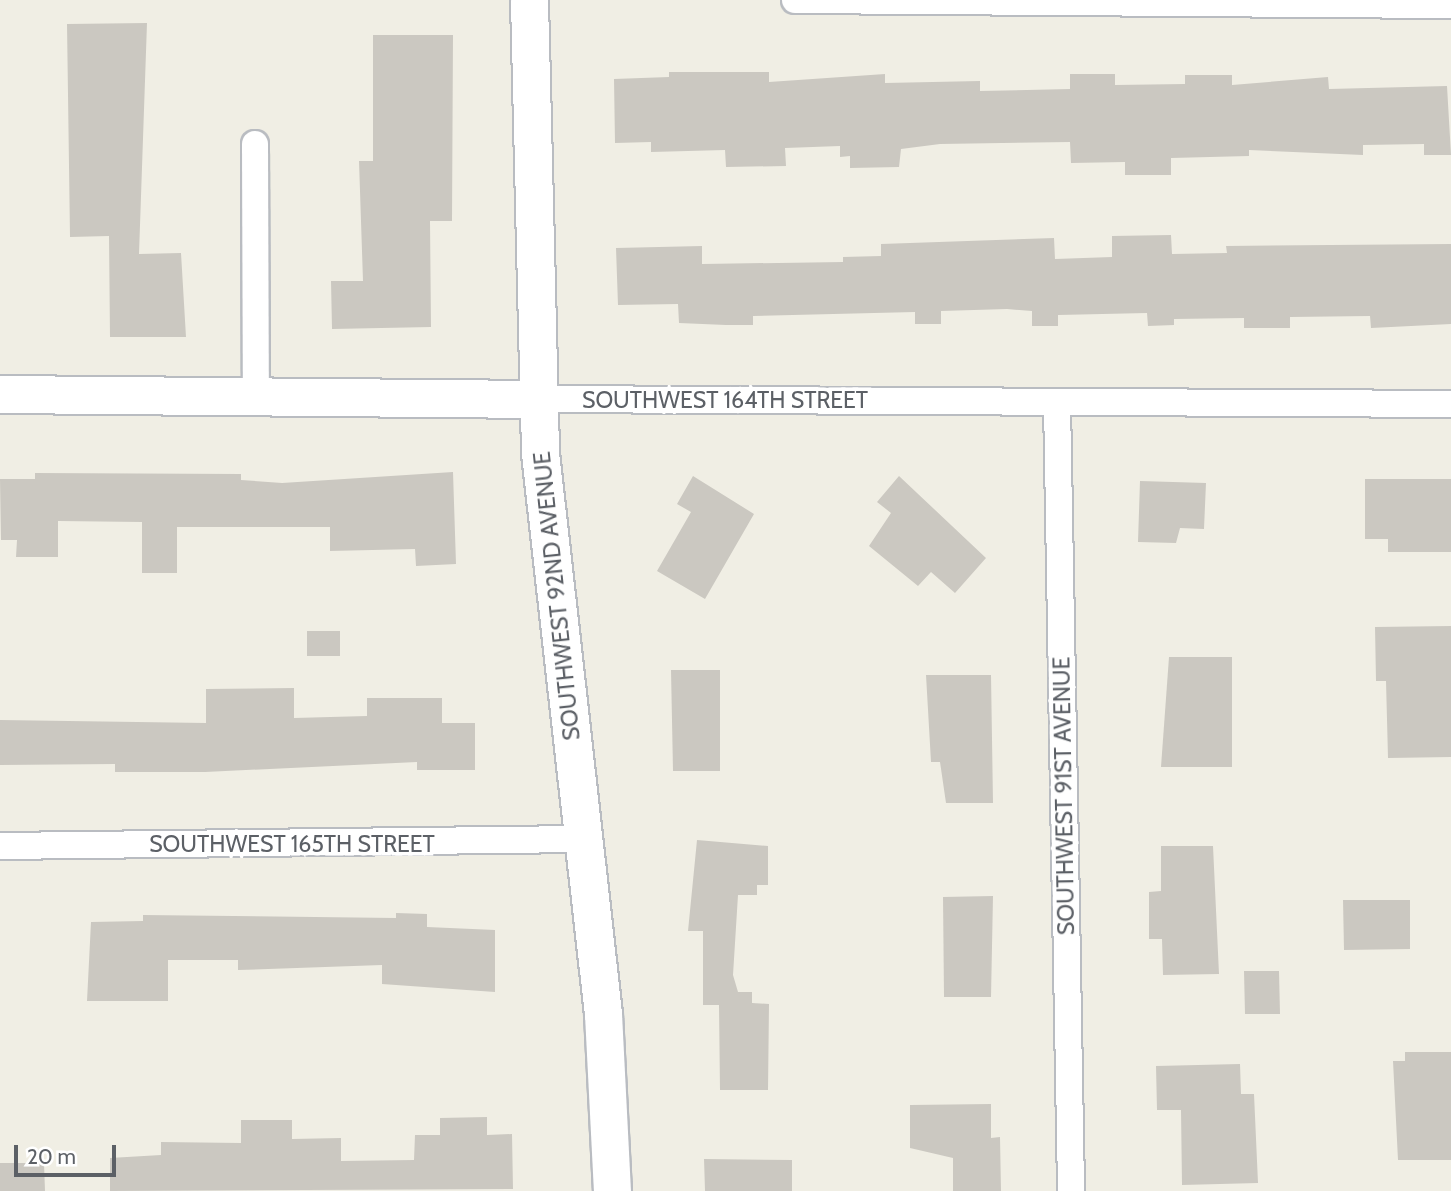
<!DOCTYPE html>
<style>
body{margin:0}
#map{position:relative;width:1451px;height:1191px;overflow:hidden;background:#f0eee4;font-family:Cabin,sans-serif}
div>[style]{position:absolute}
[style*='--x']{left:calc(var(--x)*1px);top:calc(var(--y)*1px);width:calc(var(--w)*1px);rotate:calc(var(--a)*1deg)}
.building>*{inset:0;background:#cbc8c1}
.roads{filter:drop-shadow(2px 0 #b9bcc1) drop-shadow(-2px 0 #b9bcc1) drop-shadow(0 2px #b9bcc1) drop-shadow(0 -2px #b9bcc1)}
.street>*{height:26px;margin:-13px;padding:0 13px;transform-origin:13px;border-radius:13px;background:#fff}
.secondary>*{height:37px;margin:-18.5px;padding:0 18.5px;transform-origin:18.5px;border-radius:18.5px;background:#fff}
span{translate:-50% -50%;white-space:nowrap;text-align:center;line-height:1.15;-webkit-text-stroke:7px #fff;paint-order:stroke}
.street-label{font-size:23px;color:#5c6066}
.scale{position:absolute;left:14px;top:1145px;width:102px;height:32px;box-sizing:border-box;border:4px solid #5c6066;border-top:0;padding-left:9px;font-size:21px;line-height:24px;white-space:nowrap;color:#5c6066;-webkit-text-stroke:5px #fff;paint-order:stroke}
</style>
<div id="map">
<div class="building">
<i style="clip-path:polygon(147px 23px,139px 254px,181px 253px,186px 337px,110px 337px,109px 236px,70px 237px,67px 24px)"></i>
<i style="clip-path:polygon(373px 35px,453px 35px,452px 221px,430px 221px,431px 327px,332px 329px,331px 281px,363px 281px,359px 161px,373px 161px)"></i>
<i style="clip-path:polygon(669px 72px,769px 72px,769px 82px,885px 74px,885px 83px,980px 81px,980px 91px,1070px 89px,1070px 74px,1115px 74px,1115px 85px,1185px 84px,1185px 75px,1232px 75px,1232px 85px,1328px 77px,1329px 89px,1447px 86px,1451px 155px,1424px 155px,1424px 144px,1363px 145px,1363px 155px,1249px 150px,1249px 156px,1171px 158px,1171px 175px,1125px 175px,1125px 162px,1071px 163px,1070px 142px,940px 144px,901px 149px,899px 167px,850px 168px,850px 156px,840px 157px,840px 146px,785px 148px,786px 166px,726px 167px,725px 150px,651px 152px,651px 142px,615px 143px,614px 79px,669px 77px)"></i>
<i style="clip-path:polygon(1171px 235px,1172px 254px,1227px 253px,1226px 246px,1451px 244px,1451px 324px,1371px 328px,1370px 316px,1290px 317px,1290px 328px,1244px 328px,1244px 318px,1174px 319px,1174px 325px,1148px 326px,1147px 313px,1058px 315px,1058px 326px,1032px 326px,1032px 311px,1007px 309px,941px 311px,941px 324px,915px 324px,915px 312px,753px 316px,753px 325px,726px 325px,679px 323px,678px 304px,618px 305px,616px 248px,702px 246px,702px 264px,843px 262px,843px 257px,881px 256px,881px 244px,1054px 238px,1055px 259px,1112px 257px,1112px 236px)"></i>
<i style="clip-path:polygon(453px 472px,456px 564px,416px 566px,415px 549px,330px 551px,330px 527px,177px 527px,177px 573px,142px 573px,142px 522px,58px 521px,58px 557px,16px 557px,17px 540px,1px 540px,0 479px,35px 479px,35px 473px,241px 474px,241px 480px,282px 483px)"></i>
<i style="clip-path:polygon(693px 476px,754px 514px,705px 599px,657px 571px,691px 512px,677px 504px)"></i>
<i style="clip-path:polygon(899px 476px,986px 558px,955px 593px,931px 572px,918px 586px,869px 546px,891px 513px,877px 502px)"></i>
<i style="clip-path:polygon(1365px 479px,1451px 479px,1451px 552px,1388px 552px,1388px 539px,1365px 539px)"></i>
<i style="clip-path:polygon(1140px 481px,1206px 483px,1204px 529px,1180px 528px,1176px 543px,1138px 542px)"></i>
<i style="clip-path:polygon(1451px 626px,1451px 757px,1388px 758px,1386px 681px,1376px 681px,1375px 627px)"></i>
<i style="clip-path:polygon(307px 631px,340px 631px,340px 656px,307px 656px)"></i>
<i style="clip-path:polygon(1169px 657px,1232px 657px,1232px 767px,1161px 767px)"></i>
<i style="clip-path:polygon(671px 670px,720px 670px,720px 771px,673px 771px)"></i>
<i style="clip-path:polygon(926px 675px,991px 675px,993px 803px,946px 803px,940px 762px,931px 762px)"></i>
<i style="clip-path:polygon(294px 688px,294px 718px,367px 716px,367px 698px,442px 698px,442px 723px,475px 723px,475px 770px,417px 770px,417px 762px,205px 772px,115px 772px,115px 764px,0 765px,0 720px,206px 723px,206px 689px)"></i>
<i style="clip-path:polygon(697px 840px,768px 846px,768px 885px,757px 885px,757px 895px,738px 895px,733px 975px,738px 992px,752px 992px,752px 1003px,769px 1004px,768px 1090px,720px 1090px,719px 1005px,703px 1005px,703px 931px,688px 931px)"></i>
<i style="clip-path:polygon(1161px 846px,1213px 846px,1219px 974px,1163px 975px,1162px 939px,1149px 939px,1149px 892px,1161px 891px)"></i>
<i style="clip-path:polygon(993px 896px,991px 997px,944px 997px,943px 897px)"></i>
<i style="clip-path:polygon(1343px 900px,1410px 900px,1410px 949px,1344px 950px)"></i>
<i style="clip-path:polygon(396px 913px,427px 914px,427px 927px,495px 930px,495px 992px,382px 984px,382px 965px,238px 970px,238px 960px,168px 960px,168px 1001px,87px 1001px,91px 922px,143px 921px,143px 915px,396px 918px)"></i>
<i style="clip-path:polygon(1244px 971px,1279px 971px,1280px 1014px,1245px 1014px)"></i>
<i style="clip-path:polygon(1405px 1052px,1451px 1052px,1451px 1160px,1398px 1160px,1393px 1061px,1405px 1061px)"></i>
<i style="clip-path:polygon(1240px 1064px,1241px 1094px,1254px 1094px,1258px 1183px,1182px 1185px,1181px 1110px,1157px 1110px,1156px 1066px)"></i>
<i style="clip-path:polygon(991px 1104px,991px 1138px,1000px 1137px,1001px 1191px,953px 1191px,953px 1158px,910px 1148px,910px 1105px)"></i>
<i style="clip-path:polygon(487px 1117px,487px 1135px,512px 1134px,513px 1189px,110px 1191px,110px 1158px,161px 1155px,161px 1142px,241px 1143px,241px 1120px,292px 1120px,292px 1139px,341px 1138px,341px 1161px,414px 1160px,415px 1135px,440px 1135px,440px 1118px)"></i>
<i style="clip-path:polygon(704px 1159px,792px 1160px,792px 1191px,705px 1191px)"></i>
<i style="clip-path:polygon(0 1163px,44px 1163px,45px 1191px,0 1191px)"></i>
</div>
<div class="roads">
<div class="street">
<i style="--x:795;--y:0;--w:656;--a:0.44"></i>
<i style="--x:255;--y:144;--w:250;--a:89.8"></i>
<i style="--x:539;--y:399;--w:912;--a:0.31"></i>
<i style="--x:1057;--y:402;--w:789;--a:88.98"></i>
<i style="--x:0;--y:846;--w:583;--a:-0.69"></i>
</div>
<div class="secondary">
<i style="--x:529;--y:0;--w:453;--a:88.6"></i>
<i style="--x:540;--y:453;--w:565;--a:83.59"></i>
<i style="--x:603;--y:1014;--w:177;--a:87.1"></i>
<i style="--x:0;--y:394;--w:539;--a:0.53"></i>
</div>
</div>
<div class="street-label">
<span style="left:725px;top:400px">SOUTHWEST 164TH STREET</span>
<span style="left:557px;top:596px;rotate:-96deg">SOUTHWEST 92ND AVENUE</span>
<span style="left:1064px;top:796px;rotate:-91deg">SOUTHWEST 91ST AVENUE</span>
<span style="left:292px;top:844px">SOUTHWEST 165TH STREET</span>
</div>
<div class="scale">20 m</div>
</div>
